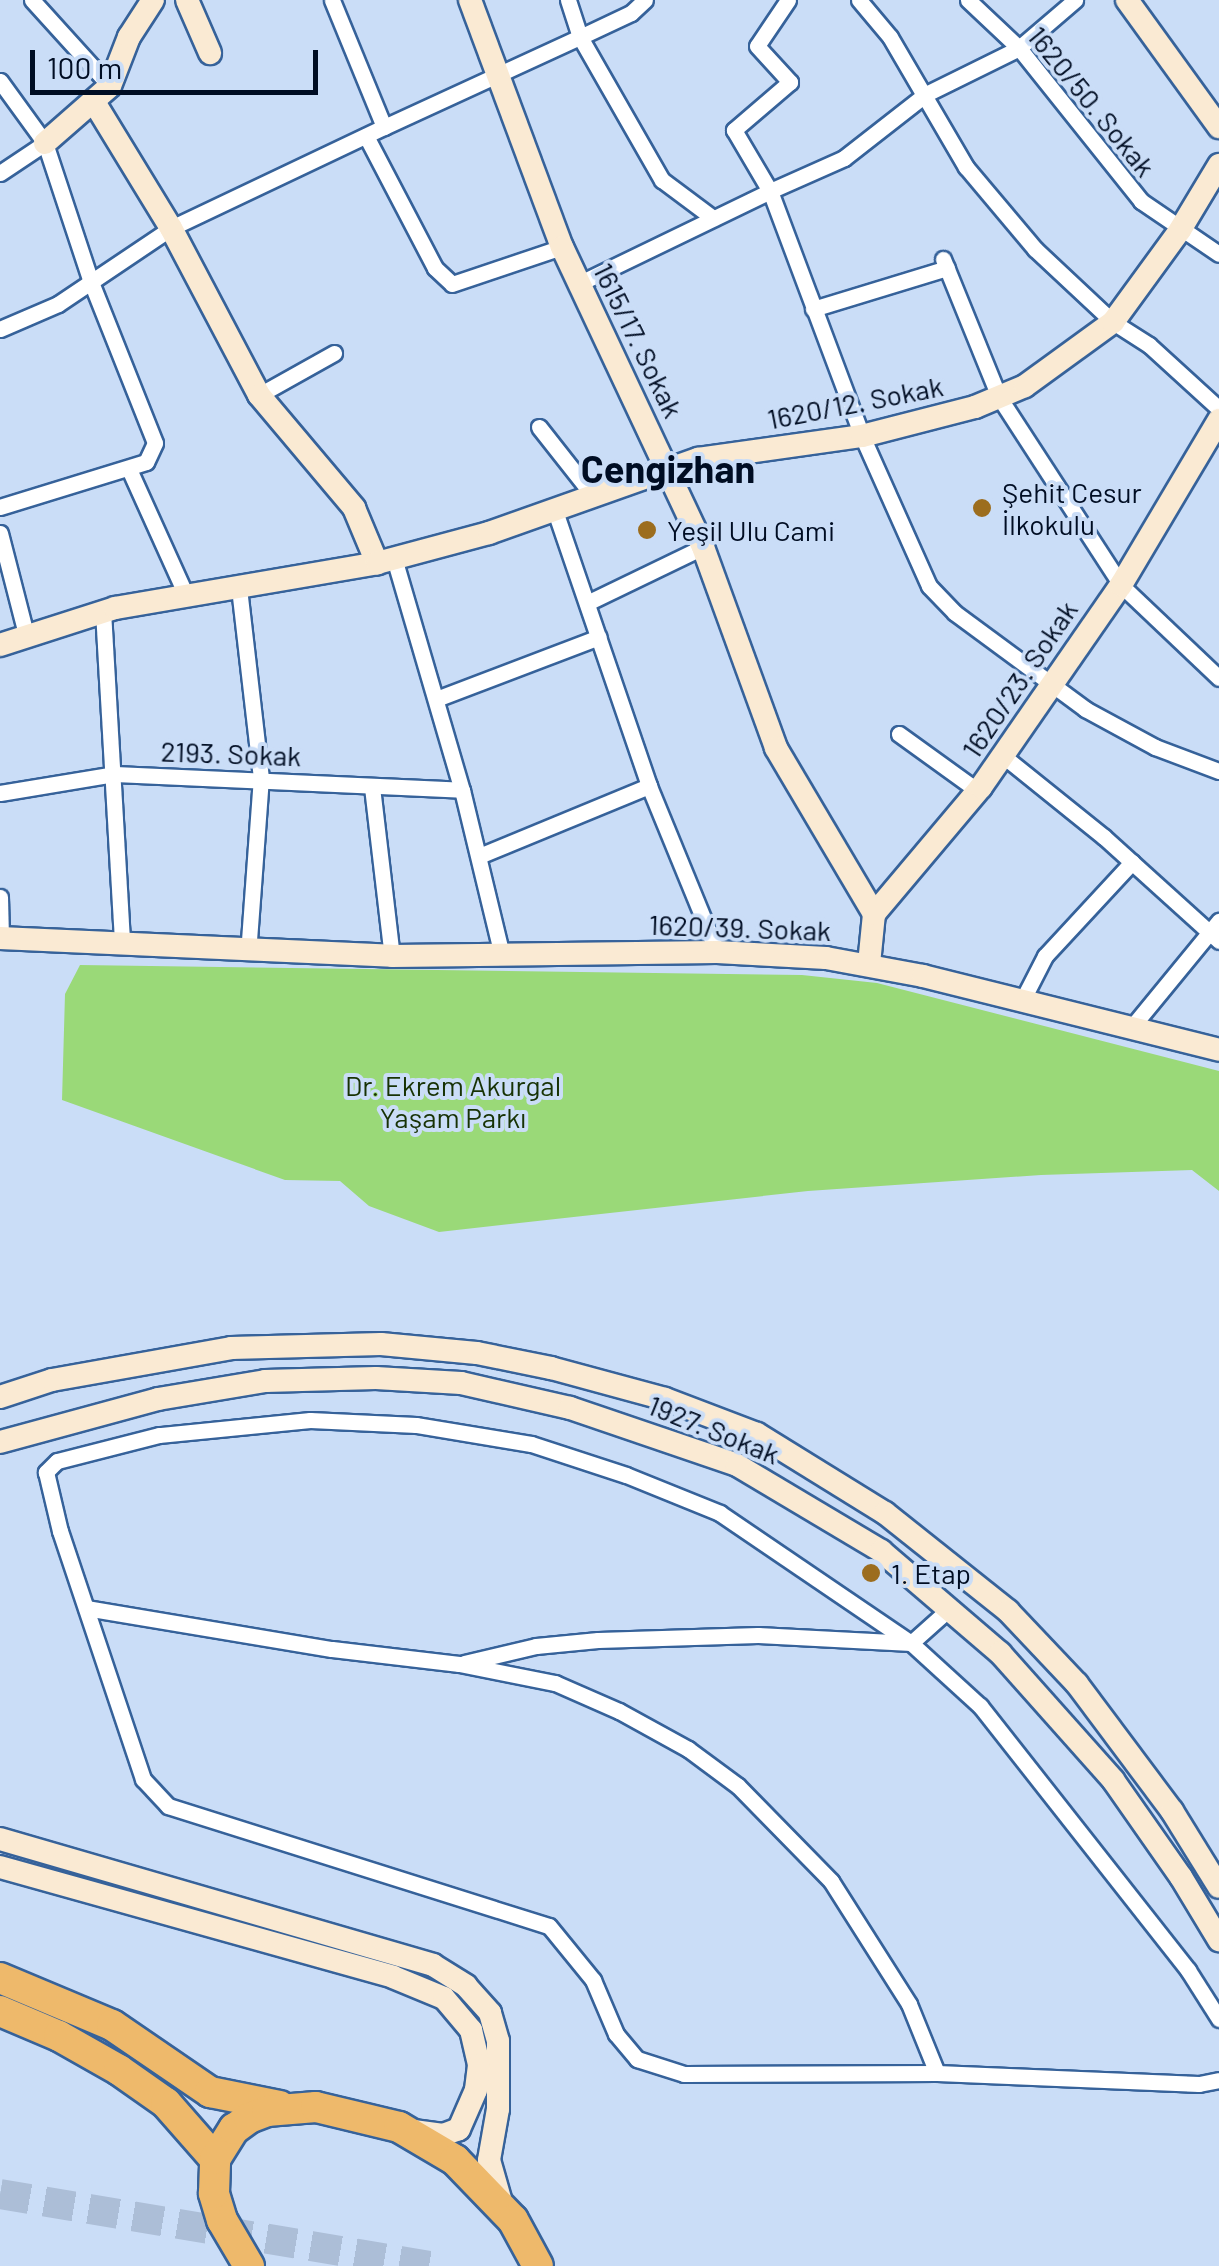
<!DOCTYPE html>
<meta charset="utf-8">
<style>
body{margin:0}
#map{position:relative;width:1219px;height:2266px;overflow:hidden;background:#caddf7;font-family:Barlow,sans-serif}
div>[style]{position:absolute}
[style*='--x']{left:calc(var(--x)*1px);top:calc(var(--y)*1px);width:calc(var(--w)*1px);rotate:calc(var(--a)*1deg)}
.green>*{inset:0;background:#9ad978}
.highway-tunnel>*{height:30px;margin-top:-15px;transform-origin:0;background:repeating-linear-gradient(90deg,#acbed7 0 30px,transparent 0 45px)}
.roads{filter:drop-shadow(2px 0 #36629a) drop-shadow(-2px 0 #36629a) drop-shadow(0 2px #36629a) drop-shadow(0 -2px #36629a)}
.street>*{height:15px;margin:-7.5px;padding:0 7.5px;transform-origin:7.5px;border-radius:7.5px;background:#fff}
.secondary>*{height:22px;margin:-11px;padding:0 11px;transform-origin:11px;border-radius:11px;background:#faead3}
.highway>*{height:30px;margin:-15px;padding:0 15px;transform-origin:15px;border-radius:15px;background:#eeb96b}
.dots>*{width:28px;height:28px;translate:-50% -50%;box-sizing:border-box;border:5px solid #caddf7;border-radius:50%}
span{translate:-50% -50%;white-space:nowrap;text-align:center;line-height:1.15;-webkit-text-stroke:8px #caddf7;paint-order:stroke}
.street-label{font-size:28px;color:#000d23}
.poi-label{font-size:28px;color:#000d23}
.left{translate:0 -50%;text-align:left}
.park-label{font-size:28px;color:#173204}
.district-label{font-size:38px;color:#000d23;font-weight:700}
.scale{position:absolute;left:30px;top:50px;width:288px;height:45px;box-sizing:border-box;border:5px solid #000d23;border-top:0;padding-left:12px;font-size:30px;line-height:35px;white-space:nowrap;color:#000d23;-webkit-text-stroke:8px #caddf7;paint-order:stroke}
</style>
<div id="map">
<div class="green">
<i style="clip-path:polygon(80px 965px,802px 975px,877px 983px,1219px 1071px,1219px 1191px,1192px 1170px,1041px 1175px,808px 1191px,439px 1232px,369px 1206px,340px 1181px,285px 1180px,62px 1100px,65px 994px)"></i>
</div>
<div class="highway-tunnel">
<i style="--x:0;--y:2194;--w:436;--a:9.5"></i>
</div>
<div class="roads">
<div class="street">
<i style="--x:32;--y:0;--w:116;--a:47.8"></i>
<i style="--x:568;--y:0;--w:39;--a:72"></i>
<i style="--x:580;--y:37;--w:56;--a:-25.2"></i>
<i style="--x:631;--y:13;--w:19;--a:-43"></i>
<i style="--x:788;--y:0;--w:55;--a:124"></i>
<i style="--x:757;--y:46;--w:49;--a:47.5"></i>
<i style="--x:790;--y:82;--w:74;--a:139.4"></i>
<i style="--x:734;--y:130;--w:71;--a:59.5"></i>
<i style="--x:770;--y:191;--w:81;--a:-24"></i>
<i style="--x:844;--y:158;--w:104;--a:-38"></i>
<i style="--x:926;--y:94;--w:104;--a:-26.3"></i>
<i style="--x:1019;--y:48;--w:74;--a:-40.6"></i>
<i style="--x:859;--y:0;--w:48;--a:50"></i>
<i style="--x:890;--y:37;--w:151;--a:59.7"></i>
<i style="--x:966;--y:167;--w:107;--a:49.9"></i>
<i style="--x:1035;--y:249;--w:107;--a:43.1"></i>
<i style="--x:1113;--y:322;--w:43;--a:32.6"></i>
<i style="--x:1149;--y:345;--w:95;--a:42.4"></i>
<i style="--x:968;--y:0;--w:70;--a:43.3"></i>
<i style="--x:1019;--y:48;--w:196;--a:51.4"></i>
<i style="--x:1141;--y:201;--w:94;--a:34.2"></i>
<i style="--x:0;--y:81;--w:77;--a:54"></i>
<i style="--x:45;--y:143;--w:146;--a:71.7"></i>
<i style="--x:91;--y:282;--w:173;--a:68.3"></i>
<i style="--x:155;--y:443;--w:21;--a:115"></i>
<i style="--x:146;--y:462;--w:153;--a:162.9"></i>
<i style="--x:384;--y:127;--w:216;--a:-24.7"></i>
<i style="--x:580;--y:37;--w:165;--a:60.2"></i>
<i style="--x:662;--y:180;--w:64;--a:36.7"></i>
<i style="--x:366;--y:136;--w:149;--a:62.4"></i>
<i style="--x:435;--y:268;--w:23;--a:43"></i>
<i style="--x:452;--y:284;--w:116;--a:-18.6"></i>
<i style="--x:0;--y:173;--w:54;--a:-33.7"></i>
<i style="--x:943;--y:259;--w:149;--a:67.9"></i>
<i style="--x:999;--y:397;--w:224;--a:57"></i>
<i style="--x:1121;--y:585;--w:135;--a:43.5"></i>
<i style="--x:578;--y:284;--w:213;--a:-25.8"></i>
<i style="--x:770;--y:191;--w:262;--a:69.4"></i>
<i style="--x:862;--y:436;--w:164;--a:65.9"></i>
<i style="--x:929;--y:586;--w:37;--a:46"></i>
<i style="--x:955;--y:613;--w:162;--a:36.4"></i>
<i style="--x:1085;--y:709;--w:80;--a:28.5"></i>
<i style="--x:1155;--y:747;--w:68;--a:20.6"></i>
<i style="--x:813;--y:309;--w:140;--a:-17"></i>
<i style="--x:0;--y:329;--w:63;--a:-23.3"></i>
<i style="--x:58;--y:304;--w:136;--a:-33.9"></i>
<i style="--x:171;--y:228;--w:236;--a:-25.4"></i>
<i style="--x:384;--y:127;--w:137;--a:-112.3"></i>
<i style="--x:259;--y:395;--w:86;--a:-29.2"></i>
<i style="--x:539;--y:427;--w:89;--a:51.8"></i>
<i style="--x:129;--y:469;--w:138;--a:65.7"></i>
<i style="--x:555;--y:511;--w:291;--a:71.1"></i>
<i style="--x:649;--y:786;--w:179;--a:67.7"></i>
<i style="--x:0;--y:533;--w:104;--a:75.6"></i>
<i style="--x:394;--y:558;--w:242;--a:73.7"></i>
<i style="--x:462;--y:790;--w:170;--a:76.4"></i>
<i style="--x:239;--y:588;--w:190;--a:83.4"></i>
<i style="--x:261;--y:777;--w:175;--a:94.2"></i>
<i style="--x:589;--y:602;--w:127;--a:-25.8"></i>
<i style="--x:103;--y:611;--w:331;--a:86.7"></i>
<i style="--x:436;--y:699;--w:174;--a:-20.8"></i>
<i style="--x:899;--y:734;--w:97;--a:35.8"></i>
<i style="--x:1002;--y:755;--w:131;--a:38.8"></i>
<i style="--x:1104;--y:837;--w:155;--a:42.1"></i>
<i style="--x:372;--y:787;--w:170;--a:83.3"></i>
<i style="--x:0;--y:793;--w:117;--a:-9.4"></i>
<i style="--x:115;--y:774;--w:347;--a:2.6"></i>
<i style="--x:479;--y:856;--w:184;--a:-22.4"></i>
<i style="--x:0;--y:897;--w:41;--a:88.6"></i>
<i style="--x:1022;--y:1001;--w:51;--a:-62.9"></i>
<i style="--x:1045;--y:956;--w:128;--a:-47.2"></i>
<i style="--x:1131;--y:1028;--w:139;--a:-50.6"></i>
<i style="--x:86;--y:1608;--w:249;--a:9.5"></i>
<i style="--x:332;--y:1649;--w:128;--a:6.7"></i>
<i style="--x:459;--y:1664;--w:98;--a:11.2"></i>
<i style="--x:555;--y:1683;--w:70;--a:23.6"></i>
<i style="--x:619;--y:1711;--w:79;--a:28.8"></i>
<i style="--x:688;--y:1749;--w:62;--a:36.5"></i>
<i style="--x:738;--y:1786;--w:133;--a:45.6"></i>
<i style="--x:831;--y:1881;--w:146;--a:57.6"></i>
<i style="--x:909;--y:2004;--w:74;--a:67.9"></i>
<i style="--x:464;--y:1663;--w:74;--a:-13.3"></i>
<i style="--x:536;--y:1646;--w:62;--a:-5.5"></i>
<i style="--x:598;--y:1640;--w:160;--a:-1.8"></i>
<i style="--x:758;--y:1635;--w:153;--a:3"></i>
<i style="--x:911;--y:1643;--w:51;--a:-41.8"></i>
<i style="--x:1219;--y:2019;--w:58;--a:-122.3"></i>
<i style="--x:1188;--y:1970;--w:336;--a:-128.2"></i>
<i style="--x:980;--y:1706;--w:93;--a:-137.6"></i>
<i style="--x:911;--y:1643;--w:231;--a:-145.8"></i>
<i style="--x:720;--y:1513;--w:101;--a:-158"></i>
<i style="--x:626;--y:1475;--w:100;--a:-161.9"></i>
<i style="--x:531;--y:1444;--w:117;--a:-170.6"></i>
<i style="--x:416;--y:1425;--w:106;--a:-177.3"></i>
<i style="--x:310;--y:1420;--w:152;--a:174.3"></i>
<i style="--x:159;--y:1435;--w:105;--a:165.7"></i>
<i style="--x:57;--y:1461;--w:16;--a:135"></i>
<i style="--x:46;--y:1472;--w:61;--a:76.7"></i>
<i style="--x:60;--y:1531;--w:262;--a:71.5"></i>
<i style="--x:143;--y:1779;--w:37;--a:47"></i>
<i style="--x:168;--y:1806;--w:399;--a:17.5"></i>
<i style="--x:549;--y:1926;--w:70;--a:50.8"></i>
<i style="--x:593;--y:1980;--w:59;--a:66.9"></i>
<i style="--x:616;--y:2034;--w:33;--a:50"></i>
<i style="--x:637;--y:2059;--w:49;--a:17.7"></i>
<i style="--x:684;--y:2074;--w:253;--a:-0.2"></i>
<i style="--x:937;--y:2073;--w:262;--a:2.4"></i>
<i style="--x:1199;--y:2084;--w:20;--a:-11"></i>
</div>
<div class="secondary">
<i style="--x:187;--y:0;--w:58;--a:66.5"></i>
<i style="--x:470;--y:0;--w:264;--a:69.6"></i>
<i style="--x:562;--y:247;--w:331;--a:64.8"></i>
<i style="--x:703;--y:547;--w:214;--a:70"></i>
<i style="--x:776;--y:748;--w:193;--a:59.4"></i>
<i style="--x:1127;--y:0;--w:157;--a:54.1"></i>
<i style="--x:94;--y:102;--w:148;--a:58.6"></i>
<i style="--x:171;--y:228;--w:189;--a:62.2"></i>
<i style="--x:259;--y:395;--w:148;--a:49.9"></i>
<i style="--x:354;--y:508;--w:60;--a:67.3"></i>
<i style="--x:45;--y:143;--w:86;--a:-41.2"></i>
<i style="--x:110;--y:86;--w:53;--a:-68.8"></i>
<i style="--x:129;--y:37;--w:44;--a:-57"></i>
<i style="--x:0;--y:645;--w:121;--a:-17.8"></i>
<i style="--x:115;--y:608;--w:266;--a:-9.7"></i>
<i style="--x:377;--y:563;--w:116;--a:-15"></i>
<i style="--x:489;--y:533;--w:222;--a:-19.5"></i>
<i style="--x:698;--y:459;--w:166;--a:-8"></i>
<i style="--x:862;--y:436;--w:117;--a:-14.4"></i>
<i style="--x:975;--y:407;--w:54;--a:-22.8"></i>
<i style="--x:1025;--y:386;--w:109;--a:-36"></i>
<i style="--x:1113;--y:322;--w:114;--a:-53.9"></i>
<i style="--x:1180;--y:230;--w:76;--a:-59"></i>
<i style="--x:0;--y:938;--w:392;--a:2.6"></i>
<i style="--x:392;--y:956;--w:325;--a:-0.7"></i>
<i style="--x:717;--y:952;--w:109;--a:3.2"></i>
<i style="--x:826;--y:958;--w:99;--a:10.5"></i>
<i style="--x:923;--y:976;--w:305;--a:14"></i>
<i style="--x:869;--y:964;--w:50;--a:-84.3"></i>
<i style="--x:874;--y:914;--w:166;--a:-49.9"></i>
<i style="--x:981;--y:787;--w:246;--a:-55.3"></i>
<i style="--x:1121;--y:585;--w:192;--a:-59.3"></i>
<i style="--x:0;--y:1397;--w:55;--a:-18.1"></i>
<i style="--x:52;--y:1380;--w:182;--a:-10.1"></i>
<i style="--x:231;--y:1348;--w:150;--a:-1.5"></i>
<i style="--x:381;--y:1344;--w:96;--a:5.4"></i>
<i style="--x:477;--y:1353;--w:76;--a:11.5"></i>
<i style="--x:551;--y:1368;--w:118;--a:15.2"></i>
<i style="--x:665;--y:1399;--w:98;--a:20.8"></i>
<i style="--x:757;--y:1434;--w:150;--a:31.7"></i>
<i style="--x:885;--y:1513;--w:157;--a:38.5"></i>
<i style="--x:1008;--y:1611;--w:100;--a:46.6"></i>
<i style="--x:1077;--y:1684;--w:159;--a:53.2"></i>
<i style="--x:1172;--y:1811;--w:89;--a:58.3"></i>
<i style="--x:0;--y:1442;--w:164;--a:-15.2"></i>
<i style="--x:158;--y:1399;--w:109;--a:-9.5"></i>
<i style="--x:265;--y:1381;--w:111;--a:-1.5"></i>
<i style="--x:376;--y:1378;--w:85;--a:3.4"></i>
<i style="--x:461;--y:1383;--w:112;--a:12.9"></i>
<i style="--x:570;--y:1408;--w:176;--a:18.8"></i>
<i style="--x:737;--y:1465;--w:168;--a:30.8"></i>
<i style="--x:881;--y:1551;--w:157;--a:40.6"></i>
<i style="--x:1000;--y:1653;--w:170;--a:48.3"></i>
<i style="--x:1113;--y:1780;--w:118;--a:55"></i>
<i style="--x:1181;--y:1877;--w:74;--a:58.9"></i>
<i style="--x:0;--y:1839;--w:451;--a:16.2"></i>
<i style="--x:433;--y:1965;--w:39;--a:32"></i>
<i style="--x:466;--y:1986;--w:36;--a:48"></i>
<i style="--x:490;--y:2013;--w:29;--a:74"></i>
<i style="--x:498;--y:2041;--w:68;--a:90"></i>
<i style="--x:498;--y:2109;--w:52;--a:100"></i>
<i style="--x:489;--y:2160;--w:44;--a:74.1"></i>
<i style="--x:0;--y:1867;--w:408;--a:15.6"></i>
<i style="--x:393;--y:1977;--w:55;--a:22.4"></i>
<i style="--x:444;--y:1998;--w:42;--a:49.8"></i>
<i style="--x:471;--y:2030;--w:36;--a:77"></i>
<i style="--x:479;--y:2065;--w:25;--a:97"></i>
<i style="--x:476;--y:2090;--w:43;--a:113.6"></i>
<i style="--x:459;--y:2129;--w:17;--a:159"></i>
<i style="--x:443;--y:2135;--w:30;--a:-172"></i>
</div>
<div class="highway">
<i style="--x:0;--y:1978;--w:121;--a:22.8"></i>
<i style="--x:112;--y:2025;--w:119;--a:34.4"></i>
<i style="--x:210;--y:2092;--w:71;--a:11.3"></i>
<i style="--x:0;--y:2011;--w:64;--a:23"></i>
<i style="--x:59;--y:2036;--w:69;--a:29.5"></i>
<i style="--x:119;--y:2070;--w:57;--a:35.1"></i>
<i style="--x:166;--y:2103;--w:74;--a:48.8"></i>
<i style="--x:249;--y:2266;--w:53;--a:-120.4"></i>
<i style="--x:222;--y:2220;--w:28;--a:-107"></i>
<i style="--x:214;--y:2193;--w:34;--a:-88"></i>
<i style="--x:215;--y:2159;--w:36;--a:-58"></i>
<i style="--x:234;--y:2129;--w:19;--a:-36"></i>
<i style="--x:249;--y:2118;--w:19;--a:-21"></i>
<i style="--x:267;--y:2111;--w:49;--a:-4.7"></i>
<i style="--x:316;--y:2107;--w:85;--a:13.5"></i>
<i style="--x:399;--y:2127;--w:65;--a:30.5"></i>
<i style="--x:455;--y:2160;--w:83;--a:46"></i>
<i style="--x:513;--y:2220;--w:52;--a:61.5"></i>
</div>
</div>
<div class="dots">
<i style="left:982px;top:508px;background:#9c6d1e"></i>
<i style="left:647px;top:530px;background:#9c6d1e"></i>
<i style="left:871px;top:1573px;background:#9c6d1e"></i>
</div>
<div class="street-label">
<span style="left:1092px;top:101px;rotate:51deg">1620/50. Sokak</span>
<span style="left:639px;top:340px;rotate:64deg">1615/17. Sokak</span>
<span style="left:855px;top:402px;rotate:-11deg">1620/12. Sokak</span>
<span style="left:1019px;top:679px;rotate:-56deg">1620/23. Sokak</span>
<span style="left:231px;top:753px;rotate:2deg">2193. Sokak</span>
<span style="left:740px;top:927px;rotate:2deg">1620/39. Sokak</span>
<span style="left:714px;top:1429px;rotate:22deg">1927. Sokak</span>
</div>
<div class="poi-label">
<span class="left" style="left:1002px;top:508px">Şehit Cesur<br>İlkokulu</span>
<span class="left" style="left:667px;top:530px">Yeşil Ulu Cami</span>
<span class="left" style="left:891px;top:1573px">1. Etap</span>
</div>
<div class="park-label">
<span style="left:453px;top:1101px">Dr. Ekrem Akurgal<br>Yaşam Parkı</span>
</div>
<div class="district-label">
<span style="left:668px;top:469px">Cengizhan</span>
</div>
<div class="scale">100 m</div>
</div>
